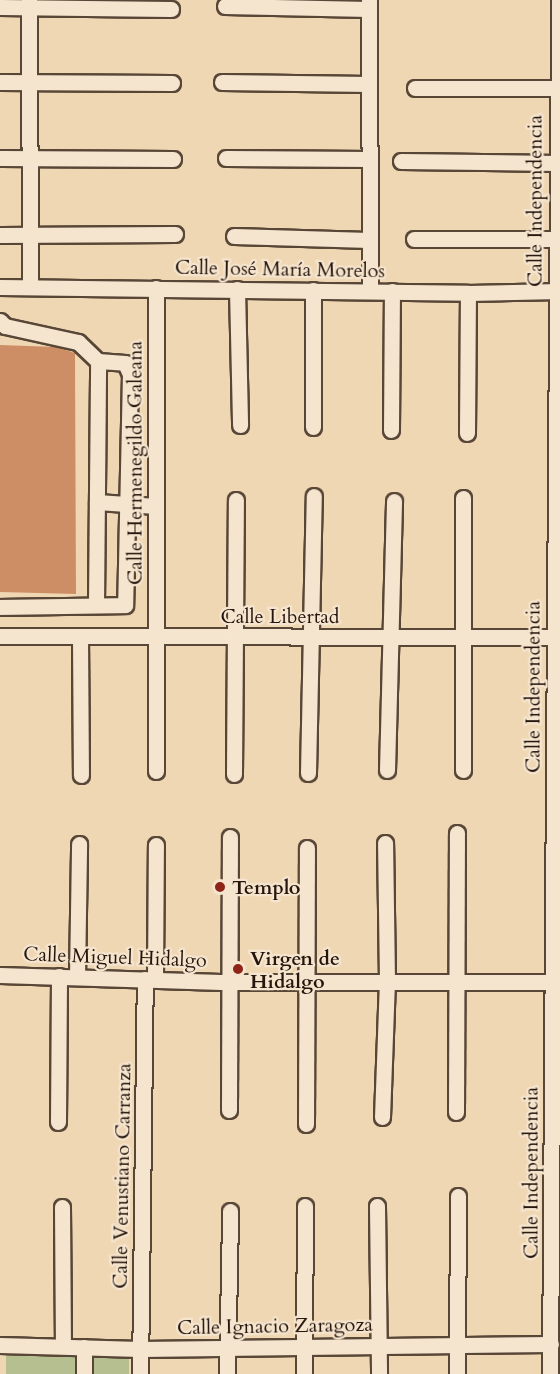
<!DOCTYPE html>
<meta charset="utf-8">
<style>
body{margin:0}
#map{position:relative;width:560px;height:1374px;overflow:hidden;background:#f0d7b4;font-family:Cardo,serif}
div>[style]{position:absolute}
[style*='--x']{left:calc(var(--x)*1px);top:calc(var(--y)*1px);width:calc(var(--w)*1px);rotate:calc(var(--a)*1deg)}
.green>*{inset:0;background:#b6bf90}
.building>*{inset:0;background:#ce8e65}
.roads{filter:drop-shadow(2px 0 #584636) drop-shadow(-2px 0 #584636) drop-shadow(0 2px #584636) drop-shadow(0 -2px #584636)}
.minor>*{height:15px;margin:-7.5px;padding:0 7.5px;transform-origin:7.5px;border-radius:7.5px;background:#f5e5ce}
.dots>*{width:16px;height:16px;translate:-50% -50%;box-sizing:border-box;border:3px solid #f5e5ce;border-radius:50%}
span{translate:-50% -50%;white-space:nowrap;text-align:center;line-height:1.15;-webkit-text-stroke:4.5px #f5e5ce;paint-order:stroke}
.street-label{font-size:20px;color:#25150c}
.poi-label{font-size:20px;color:#25150c;font-weight:700}
.left{translate:0 -50%;text-align:left}
</style>
<div id="map">
<div class="green">
<i style="clip-path:polygon(6px 1354px,129px 1358px,129px 1374px,6px 1374px)"></i>
</div>
<div class="building">
<i style="clip-path:polygon(0 345px,56px 347px,75px 353px,76px 594px,0 592px)"></i>
</div>
<div class="roads">
<div class="minor">
<i style="--x:29;--y:0;--w:286;--a:89.8"></i>
<i style="--x:369;--y:0;--w:291;--a:89.8"></i>
<i style="--x:225;--y:6;--w:144;--a:1.2"></i>
<i style="--x:0;--y:7;--w:171;--a:0.7"></i>
<i style="--x:0;--y:82;--w:172;--a:0.3"></i>
<i style="--x:222;--y:82;--w:147;--a:0.8"></i>
<i style="--x:415;--y:88;--w:141;--a:0"></i>
<i style="--x:0;--y:158;--w:173;--a:0.3"></i>
<i style="--x:226;--y:158;--w:143;--a:0.4"></i>
<i style="--x:401;--y:161;--w:156;--a:0.7"></i>
<i style="--x:0;--y:235;--w:175;--a:-0.3"></i>
<i style="--x:234;--y:236;--w:135;--a:1.7"></i>
<i style="--x:414;--y:239;--w:143;--a:0"></i>
<i style="--x:0;--y:287;--w:468;--a:0.7"></i>
<i style="--x:468;--y:293;--w:92;--a:-1.2"></i>
<i style="--x:237;--y:289;--w:136;--a:88.7"></i>
<i style="--x:313;--y:290;--w:137;--a:90"></i>
<i style="--x:0;--y:321;--w:7;--a:45"></i>
<i style="--x:5;--y:326;--w:75;--a:12.4"></i>
<i style="--x:78;--y:342;--w:28;--a:44"></i>
<i style="--x:98;--y:361;--w:27;--a:4"></i>
<i style="--x:125;--y:363;--w:12;--a:66"></i>
<i style="--x:130;--y:374;--w:231;--a:91.2"></i>
<i style="--x:125;--y:605;--w:125;--a:179.1"></i>
<i style="--x:391;--y:430;--w:139;--a:-89.6"></i>
<i style="--x:467;--y:433;--w:140;--a:-89.6"></i>
<i style="--x:463;--y:498;--w:272;--a:90"></i>
<i style="--x:97;--y:502;--w:59;--a:3.9"></i>
<i style="--x:96;--y:605;--w:244;--a:-89.5"></i>
<i style="--x:0;--y:636;--w:560;--a:0.1"></i>
<i style="--x:80;--y:637;--w:138;--a:89.6"></i>
<i style="--x:387;--y:770;--w:269;--a:-88.5"></i>
<i style="--x:156;--y:771;--w:483;--a:-90"></i>
<i style="--x:308;--y:773;--w:277;--a:-88.8"></i>
<i style="--x:234;--y:774;--w:274;--a:-89.6"></i>
<i style="--x:0;--y:975;--w:229;--a:1.8"></i>
<i style="--x:229;--y:982;--w:331;--a:0"></i>
<i style="--x:77;--y:977;--w:133;--a:-89.1"></i>
<i style="--x:155;--y:978;--w:133;--a:-89.6"></i>
<i style="--x:229;--y:1110;--w:273;--a:-89.8"></i>
<i style="--x:456;--y:1112;--w:279;--a:-89.8"></i>
<i style="--x:382;--y:1117;--w:136;--a:-87.9"></i>
<i style="--x:387;--y:981;--w:138;--a:-90.8"></i>
<i style="--x:58;--y:1122;--w:146;--a:-89.6"></i>
<i style="--x:306;--y:1124;--w:276;--a:-89.8"></i>
<i style="--x:377;--y:1206;--w:168;--a:89.3"></i>
<i style="--x:62;--y:1207;--w:139;--a:89.6"></i>
<i style="--x:0;--y:1345;--w:140;--a:1.6"></i>
<i style="--x:140;--y:1349;--w:411;--a:-0.7"></i>
<i style="--x:84;--y:1374;--w:27;--a:-90"></i>
<i style="--x:140;--y:1374;--w:395;--a:-89.3"></i>
<i style="--x:227;--y:1374;--w:163;--a:-88.9"></i>
<i style="--x:304;--y:1374;--w:168;--a:-89.7"></i>
<i style="--x:457;--y:1374;--w:178;--a:-89.7"></i>
<i style="--x:550;--y:1374;--w:1374;--a:-89.62"></i>
</div>
</div>
<div class="dots">
<i style="left:220px;top:887px;background:#8f2418"></i>
<i style="left:238px;top:969px;background:#8f2418"></i>
</div>
<div class="street-label">
<span style="left:535px;top:201px;rotate:-90deg">Calle Independencia</span>
<span style="left:280px;top:269px;rotate:1deg">Calle José María Morelos</span>
<span style="left:135px;top:463px;rotate:-90deg">Calle Hermenegildo Galeana</span>
<span style="left:280px;top:616px">Calle Libertad</span>
<span style="left:533px;top:687px;rotate:-90deg">Calle Independencia</span>
<span style="left:115px;top:957px;rotate:2deg">Calle Miguel Hidalgo</span>
<span style="left:531px;top:1173px;rotate:-90deg">Calle Independencia</span>
<span style="left:122px;top:1176px;rotate:-89deg">Calle Venustiano Carranza</span>
<span style="left:275px;top:1326px;rotate:-1deg">Calle Ignacio Zaragoza</span>
</div>
<div class="poi-label">
<span class="left" style="left:232px;top:887px">Templo</span>
<span class="left" style="left:250px;top:970px">Virgen de<br>Hidalgo</span>
</div>
</div>
